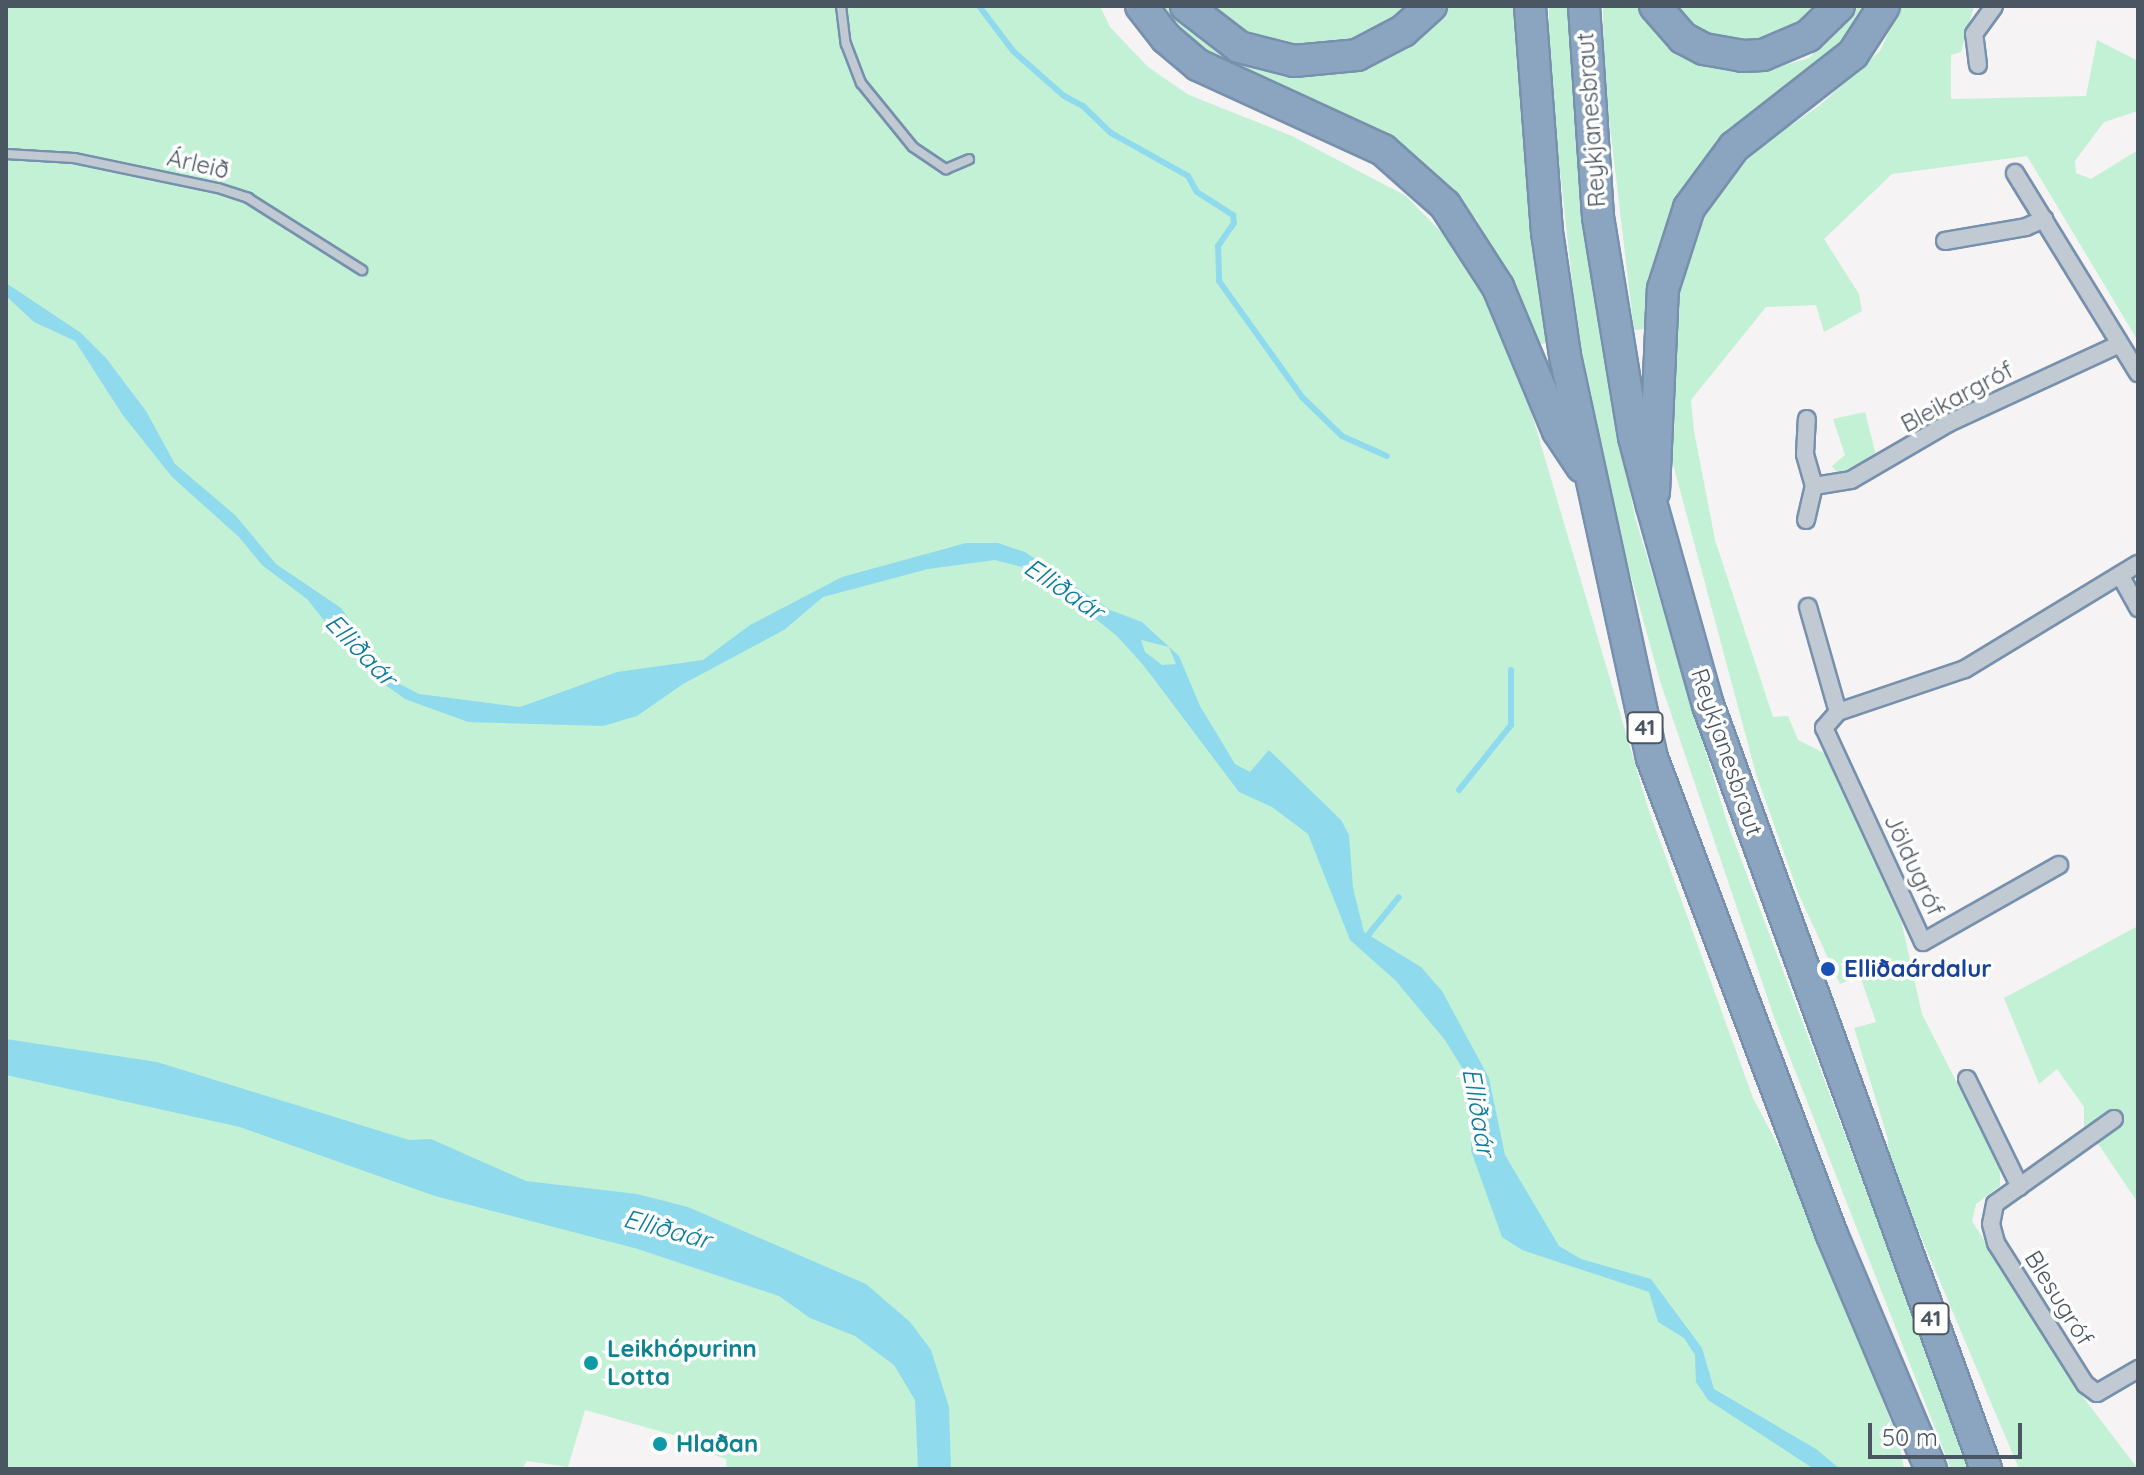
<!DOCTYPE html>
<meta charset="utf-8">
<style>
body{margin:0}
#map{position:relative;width:2144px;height:1475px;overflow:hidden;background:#f5f3f3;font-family:Quicksand,sans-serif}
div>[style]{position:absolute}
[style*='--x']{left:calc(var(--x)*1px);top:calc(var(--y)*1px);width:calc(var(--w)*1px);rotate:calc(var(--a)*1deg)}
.green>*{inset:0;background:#c3f1d5}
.water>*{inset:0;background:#90daee}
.stream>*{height:6px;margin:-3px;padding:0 3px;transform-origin:3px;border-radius:3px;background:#90daee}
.roads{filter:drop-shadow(2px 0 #7690ad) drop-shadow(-2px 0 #7690ad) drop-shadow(0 2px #7690ad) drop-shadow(0 -2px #7690ad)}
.lane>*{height:8px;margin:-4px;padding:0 4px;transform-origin:4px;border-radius:4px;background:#c1cad2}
.street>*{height:16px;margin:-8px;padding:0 8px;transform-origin:8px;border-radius:8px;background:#c1cad2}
.highway>*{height:30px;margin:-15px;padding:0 15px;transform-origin:15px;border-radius:15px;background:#8ba5c1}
.dots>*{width:22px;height:22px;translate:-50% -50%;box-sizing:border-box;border:4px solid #fff;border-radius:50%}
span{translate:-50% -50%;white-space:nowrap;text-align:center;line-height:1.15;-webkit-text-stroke:7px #fff;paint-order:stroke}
.shield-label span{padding:2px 6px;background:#fff;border:2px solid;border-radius:6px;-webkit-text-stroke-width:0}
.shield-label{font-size:22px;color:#4a5661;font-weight:700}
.street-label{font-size:24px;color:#4a5661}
.transit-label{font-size:24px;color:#164399;font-weight:700}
.left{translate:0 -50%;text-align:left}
.culture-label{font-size:24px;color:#0d838f;font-weight:700}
.water-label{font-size:26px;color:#0c7c9b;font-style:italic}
.frame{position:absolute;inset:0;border:8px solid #4a5661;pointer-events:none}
.scale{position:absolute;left:1868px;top:1423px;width:154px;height:36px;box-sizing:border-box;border:4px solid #4a5661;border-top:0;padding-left:10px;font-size:24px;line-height:28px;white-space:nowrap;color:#4a5661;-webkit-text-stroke:6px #fff;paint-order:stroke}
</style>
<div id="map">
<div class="green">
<i style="clip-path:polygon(6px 6px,1100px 6px,1110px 27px,1148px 67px,1189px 95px,1292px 136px,1406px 196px,1447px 238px,1489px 301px,1513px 350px,1648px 808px,1753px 1098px,1793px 1174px,1899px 1442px,1904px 1469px,727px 1469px,726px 1459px,693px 1448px,694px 1441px,585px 1410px,568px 1467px,527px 1461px,522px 1469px,6px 1469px)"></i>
<i style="clip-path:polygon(1155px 6px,1176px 6px,1320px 69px,1440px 6px,1515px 6px,1523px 145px,1546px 343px,1534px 346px,1477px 220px,1424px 165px,1299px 95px,1195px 51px)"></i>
<i style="clip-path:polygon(1197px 6px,1417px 6px,1362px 43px,1318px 51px,1233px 37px)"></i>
<i style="clip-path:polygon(1549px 6px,1570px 6px,1581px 188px,1601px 339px,1635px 517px,1727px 822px,1971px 1469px,1951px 1469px,1774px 1017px,1660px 681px,1620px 536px,1578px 335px,1549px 69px)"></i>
<i style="clip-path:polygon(1603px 6px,1645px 6px,1687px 54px,1726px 71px,1764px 71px,1809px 58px,1859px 6px,1871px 6px,1842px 46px,1713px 150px,1676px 203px,1660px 243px,1645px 329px,1634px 330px,1604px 76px)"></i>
<i style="clip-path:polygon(1666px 6px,1824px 6px,1807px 25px,1744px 48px,1700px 38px)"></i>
<i style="clip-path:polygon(1901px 6px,1974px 6px,1961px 52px,1951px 55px,1951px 99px,2086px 96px,2097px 40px,2138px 61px,2138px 111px,2104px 122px,2075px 161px,2076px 173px,2091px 179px,2138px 150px,2138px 341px,2027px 156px,1892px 174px,1824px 239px,1859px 294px,1862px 311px,1824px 332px,1816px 305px,1766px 307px,1691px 400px,1694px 431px,1715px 540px,1773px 717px,1788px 716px,1798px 740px,1824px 753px,1901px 920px,1922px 1014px,2000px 1168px,2000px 1186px,1976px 1204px,1972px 1221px,2083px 1397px,2138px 1469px,2019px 1469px,1887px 1156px,1888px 1139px,1854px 1028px,1876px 1022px,1860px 976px,1840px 984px,1799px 895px,1756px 774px,1669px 449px,1667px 340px,1685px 256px,1711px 203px,1756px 149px,1819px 106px,1880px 51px)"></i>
<i style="clip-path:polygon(1865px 412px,1876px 455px,1838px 474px,1832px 466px,1845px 455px,1833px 419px)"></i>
<i style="clip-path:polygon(2138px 926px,2138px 1203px,2099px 1145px,2084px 1133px,2084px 1107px,2057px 1069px,2039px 1084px,2004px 998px)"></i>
</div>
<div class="water">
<i style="clip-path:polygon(evenodd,6px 283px,81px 333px,106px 358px,146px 411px,175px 464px,235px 515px,276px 564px,341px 608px,394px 681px,419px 694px,520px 707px,617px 672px,703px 660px,750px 625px,842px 577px,966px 543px,998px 543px,1025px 552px,1110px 610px,1142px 622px,1179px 656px,1200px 706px,1235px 764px,1250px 772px,1269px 750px,1341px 820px,1349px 835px,1353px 888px,1364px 932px,1421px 967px,1442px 991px,1489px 1078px,1505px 1155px,1559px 1246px,1581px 1259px,1651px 1279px,1702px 1348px,1714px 1389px,1816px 1449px,1840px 1469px,1814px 1469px,1708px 1400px,1696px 1382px,1695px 1355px,1684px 1338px,1658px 1322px,1649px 1292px,1522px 1250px,1502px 1237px,1471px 1151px,1474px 1087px,1445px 1040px,1396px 981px,1350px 940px,1308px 834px,1272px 807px,1239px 792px,1144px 666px,1117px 636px,1057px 588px,1022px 567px,995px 560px,928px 569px,823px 597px,784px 630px,683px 684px,637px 716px,603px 726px,468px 722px,405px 699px,363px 669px,307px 599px,262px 565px,239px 537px,172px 477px,122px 414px,75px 341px,34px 322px,6px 296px,6px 283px,1141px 640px,1169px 647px,1176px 664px,1162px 665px,1145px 652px,1141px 640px)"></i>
<i style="clip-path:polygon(6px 1039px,157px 1062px,409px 1140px,431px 1139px,526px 1181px,637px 1194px,688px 1207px,866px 1284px,910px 1322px,931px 1350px,949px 1407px,951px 1469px,918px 1469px,915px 1400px,894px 1365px,855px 1336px,810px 1318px,779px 1296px,638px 1249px,435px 1196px,240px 1127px,6px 1075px)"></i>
</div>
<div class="stream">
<i style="--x:979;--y:6;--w:56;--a:52.9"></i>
<i style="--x:1013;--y:51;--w:68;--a:41.4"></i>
<i style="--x:1064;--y:96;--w:21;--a:28"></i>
<i style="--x:1083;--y:106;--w:39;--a:44"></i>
<i style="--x:1111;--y:133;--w:88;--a:29.2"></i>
<i style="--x:1188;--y:176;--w:18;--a:61"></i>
<i style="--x:1197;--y:192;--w:43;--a:32.6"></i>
<i style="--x:1233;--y:215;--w:8;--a:83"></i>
<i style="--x:1234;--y:223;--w:28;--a:125"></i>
<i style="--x:1218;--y:246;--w:35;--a:88"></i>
<i style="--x:1219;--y:281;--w:143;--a:54.4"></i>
<i style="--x:1302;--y:397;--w:56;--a:44.3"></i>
<i style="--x:1342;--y:436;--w:49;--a:24"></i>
<i style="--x:1459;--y:790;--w:83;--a:-51.3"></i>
<i style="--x:1511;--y:725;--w:55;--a:-90"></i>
<i style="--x:1364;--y:940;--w:55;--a:-50.9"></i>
</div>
<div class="roads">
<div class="lane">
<i style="--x:841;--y:6;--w:38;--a:83"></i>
<i style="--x:846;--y:44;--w:42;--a:69"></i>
<i style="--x:861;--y:83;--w:82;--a:50.9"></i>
<i style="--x:913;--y:147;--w:40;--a:34"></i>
<i style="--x:946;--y:169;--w:25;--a:-23"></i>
<i style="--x:6;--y:154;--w:68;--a:3.4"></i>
<i style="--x:74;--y:158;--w:147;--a:11.8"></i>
<i style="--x:218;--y:188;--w:32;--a:18"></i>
<i style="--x:248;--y:198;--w:135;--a:32.3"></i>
</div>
<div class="street">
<i style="--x:1978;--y:65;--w:31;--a:-97"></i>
<i style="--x:1974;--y:34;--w:34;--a:-54"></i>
<i style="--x:2015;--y:173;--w:235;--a:58.4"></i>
<i style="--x:1945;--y:241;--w:82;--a:-9.8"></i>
<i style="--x:2026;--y:227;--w:20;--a:-24"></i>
<i style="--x:1814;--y:486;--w:37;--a:-9"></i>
<i style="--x:1851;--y:480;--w:113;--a:-30.2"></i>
<i style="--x:1949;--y:423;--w:188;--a:-24.8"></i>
<i style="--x:1806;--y:520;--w:35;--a:-77"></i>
<i style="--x:1814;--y:486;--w:33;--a:-106"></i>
<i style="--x:1805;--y:454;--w:35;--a:-87"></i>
<i style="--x:2120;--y:575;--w:38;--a:61"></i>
<i style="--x:1808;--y:607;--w:109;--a:74.1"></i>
<i style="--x:2059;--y:865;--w:156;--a:150.5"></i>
<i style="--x:1923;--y:942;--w:236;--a:-114.8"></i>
<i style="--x:1824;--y:728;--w:21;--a:-49"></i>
<i style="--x:1838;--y:712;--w:134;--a:-18.7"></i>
<i style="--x:1965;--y:669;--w:202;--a:-31.3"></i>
<i style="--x:1967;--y:1079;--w:120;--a:63.9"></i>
<i style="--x:2114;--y:1119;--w:146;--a:144.5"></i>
<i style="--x:1995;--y:1204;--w:20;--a:101"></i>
<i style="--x:1991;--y:1224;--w:20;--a:75"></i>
<i style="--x:1996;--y:1243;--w:167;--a:57.7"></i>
<i style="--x:2085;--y:1384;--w:15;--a:37"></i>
<i style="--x:2097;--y:1393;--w:48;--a:-30.3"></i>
</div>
<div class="highway">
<i style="--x:1141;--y:6;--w:41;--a:52"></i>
<i style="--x:1166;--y:38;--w:42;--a:40.2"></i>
<i style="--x:1198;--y:65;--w:204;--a:24.7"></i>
<i style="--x:1383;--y:150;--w:83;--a:41.6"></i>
<i style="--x:1445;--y:205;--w:98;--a:57.1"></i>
<i style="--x:1498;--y:287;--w:156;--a:67.4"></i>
<i style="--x:1558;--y:431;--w:43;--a:56.3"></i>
<i style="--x:1186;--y:6;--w:67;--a:37.7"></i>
<i style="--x:1239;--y:47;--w:57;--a:14.3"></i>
<i style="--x:1294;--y:61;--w:63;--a:-5.4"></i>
<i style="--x:1357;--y:55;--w:52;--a:-27.6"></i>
<i style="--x:1403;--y:31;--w:38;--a:-42"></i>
<i style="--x:1530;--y:6;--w:227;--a:85.7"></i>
<i style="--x:1547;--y:232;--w:125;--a:81.7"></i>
<i style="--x:1565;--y:356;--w:411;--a:77.8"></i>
<i style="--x:1652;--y:758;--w:510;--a:69.33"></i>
<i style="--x:1832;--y:1235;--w:254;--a:67.1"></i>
<i style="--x:1584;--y:6;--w:211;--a:86.2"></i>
<i style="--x:1598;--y:217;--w:223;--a:80.7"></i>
<i style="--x:1634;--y:437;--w:71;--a:75.4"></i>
<i style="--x:1652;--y:506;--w:207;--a:74.3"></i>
<i style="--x:1708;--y:705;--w:813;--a:70"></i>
<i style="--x:1655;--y:6;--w:43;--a:48.8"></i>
<i style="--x:1683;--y:38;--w:24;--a:28"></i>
<i style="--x:1704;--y:49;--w:40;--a:10"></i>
<i style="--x:1743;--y:56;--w:20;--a:-3"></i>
<i style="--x:1763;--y:55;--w:49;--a:-22.9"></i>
<i style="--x:1808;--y:36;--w:43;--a:-44.1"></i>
<i style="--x:1654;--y:492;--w:203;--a:-87.5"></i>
<i style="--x:1663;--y:289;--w:85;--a:-72.2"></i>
<i style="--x:1689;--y:208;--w:76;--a:-53.6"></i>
<i style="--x:1734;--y:147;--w:151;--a:-38"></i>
<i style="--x:1853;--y:54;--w:57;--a:-57.1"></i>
</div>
</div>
<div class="dots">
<i style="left:1828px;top:969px;background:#1a4fb4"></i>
<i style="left:591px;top:1363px;background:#0f9aa8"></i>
<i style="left:660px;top:1444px;background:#0f9aa8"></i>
</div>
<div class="shield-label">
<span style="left:1645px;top:728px">41</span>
<span style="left:1931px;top:1319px">41</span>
</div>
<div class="street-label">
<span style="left:1591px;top:120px;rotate:-94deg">Reykjanesbraut</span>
<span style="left:198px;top:164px;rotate:13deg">Árleið</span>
<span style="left:1957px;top:397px;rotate:-28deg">Bleikargróf</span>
<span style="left:1727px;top:752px;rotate:71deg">Reykjanesbraut</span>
<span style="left:1914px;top:865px;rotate:65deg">Jöldugróf</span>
<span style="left:2059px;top:1298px;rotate:58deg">Blesugróf</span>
</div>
<div class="transit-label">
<span class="left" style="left:1844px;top:969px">Elliðaárdalur</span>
</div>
<div class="culture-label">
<span class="left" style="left:607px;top:1363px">Leikhópurinn<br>Lotta</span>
<span class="left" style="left:676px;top:1444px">Hlaðan</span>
</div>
<div class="water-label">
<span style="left:1064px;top:589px;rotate:34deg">Elliðaár</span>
<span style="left:361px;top:650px;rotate:46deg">Elliðaár</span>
<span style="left:1479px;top:1112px;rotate:80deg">Elliðaár</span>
<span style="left:667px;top:1229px;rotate:15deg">Elliðaár</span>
</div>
<div class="frame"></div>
<div class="scale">50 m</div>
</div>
